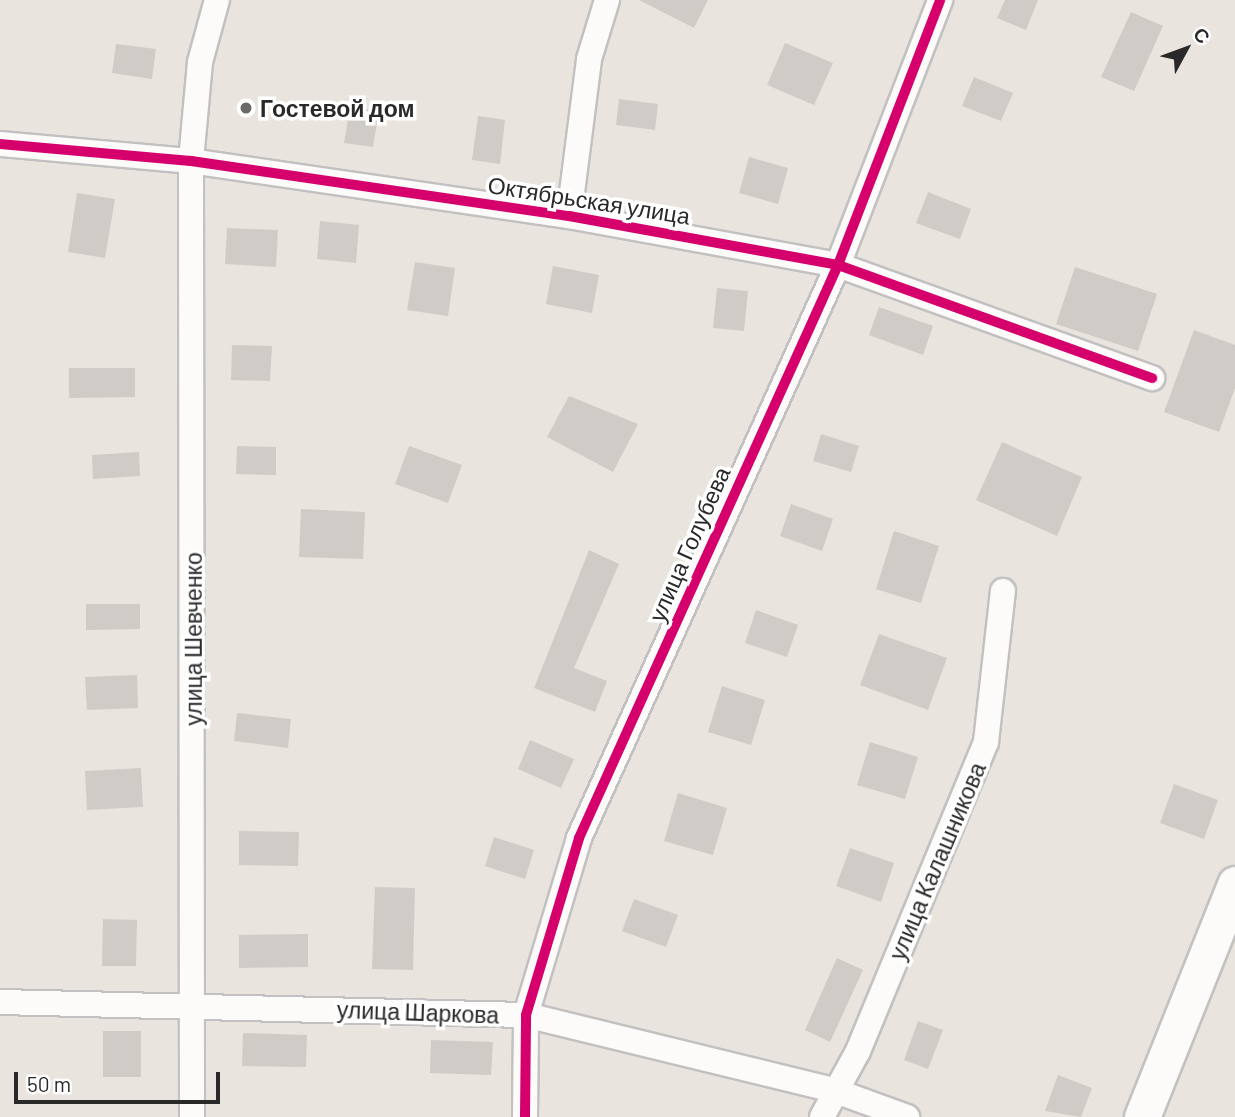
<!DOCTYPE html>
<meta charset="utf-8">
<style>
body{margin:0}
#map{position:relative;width:1235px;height:1117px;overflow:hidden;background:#e9e4de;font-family:Barlow,sans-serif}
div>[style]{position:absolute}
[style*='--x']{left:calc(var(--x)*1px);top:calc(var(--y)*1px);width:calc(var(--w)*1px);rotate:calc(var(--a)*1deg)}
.building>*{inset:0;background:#cfccc8}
.roads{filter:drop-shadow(2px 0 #c2c0c0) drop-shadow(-2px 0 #c2c0c0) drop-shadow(0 2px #c2c0c0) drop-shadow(0 -2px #c2c0c0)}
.street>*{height:24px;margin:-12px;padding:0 12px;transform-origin:12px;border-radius:12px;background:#fcfbfa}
.secondary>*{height:35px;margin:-17.5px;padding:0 17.5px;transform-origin:17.5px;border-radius:17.5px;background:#fcfbfa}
.cycleway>*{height:10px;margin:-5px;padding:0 5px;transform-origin:5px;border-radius:5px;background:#d6006c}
.dots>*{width:19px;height:19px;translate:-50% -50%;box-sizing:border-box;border:4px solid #fff;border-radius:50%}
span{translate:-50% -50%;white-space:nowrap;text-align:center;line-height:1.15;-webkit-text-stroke:7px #fff;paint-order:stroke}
.poi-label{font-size:23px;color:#292929;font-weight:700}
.left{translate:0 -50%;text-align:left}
.street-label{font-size:23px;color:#292929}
.north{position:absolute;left:1151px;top:14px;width:70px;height:70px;-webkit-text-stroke:5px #fff;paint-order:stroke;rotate:49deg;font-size:19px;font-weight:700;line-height:28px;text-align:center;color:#292929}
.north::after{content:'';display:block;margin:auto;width:24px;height:32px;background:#292929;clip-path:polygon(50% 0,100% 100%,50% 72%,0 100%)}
.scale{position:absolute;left:14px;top:1072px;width:206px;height:32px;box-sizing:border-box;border:4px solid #292929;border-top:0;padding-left:9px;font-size:21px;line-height:24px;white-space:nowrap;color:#292929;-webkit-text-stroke:5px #fff;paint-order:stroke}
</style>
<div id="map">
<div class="building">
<i style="clip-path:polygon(639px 0,708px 0,694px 28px)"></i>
<i style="clip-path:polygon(1005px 0,1038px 0,1026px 30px,997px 18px)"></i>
<i style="clip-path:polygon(1131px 12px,1163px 26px,1134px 91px,1101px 77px)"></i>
<i style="clip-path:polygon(785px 43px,833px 63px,814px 105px,767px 85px)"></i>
<i style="clip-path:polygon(116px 44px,156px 49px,152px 79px,112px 73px)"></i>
<i style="clip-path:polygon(974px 77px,1013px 93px,1001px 121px,962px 106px)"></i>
<i style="clip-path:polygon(619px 99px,658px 104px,655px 130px,616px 125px)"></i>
<i style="clip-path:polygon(350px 107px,379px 111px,373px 147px,344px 143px)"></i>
<i style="clip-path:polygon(478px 116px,505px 120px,500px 164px,472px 160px)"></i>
<i style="clip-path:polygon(749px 157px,788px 168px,778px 204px,739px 193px)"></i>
<i style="clip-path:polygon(928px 192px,971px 209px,960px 239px,916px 223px)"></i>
<i style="clip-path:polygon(77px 193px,115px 199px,105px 258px,68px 252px)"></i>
<i style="clip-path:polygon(320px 221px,359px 225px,356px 263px,317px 259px)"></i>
<i style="clip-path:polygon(227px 228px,278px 230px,276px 267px,225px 264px)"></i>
<i style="clip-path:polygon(415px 262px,455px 268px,448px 316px,407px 310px)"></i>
<i style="clip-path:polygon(553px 266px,599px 275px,592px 313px,546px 304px)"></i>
<i style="clip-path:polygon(1075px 267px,1157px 294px,1138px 351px,1056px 324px)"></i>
<i style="clip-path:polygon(717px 288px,748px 291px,744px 331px,713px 328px)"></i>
<i style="clip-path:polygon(879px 307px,933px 326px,923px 355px,869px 335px)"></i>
<i style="clip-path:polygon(1194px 330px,1235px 345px,1235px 388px,1219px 432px,1164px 412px)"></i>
<i style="clip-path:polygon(232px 345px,272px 346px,270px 381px,231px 380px)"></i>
<i style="clip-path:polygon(69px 368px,135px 368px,135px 397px,69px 398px)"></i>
<i style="clip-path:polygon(569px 396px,638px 424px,613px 472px,547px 437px)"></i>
<i style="clip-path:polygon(821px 434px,859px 446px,851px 472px,813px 461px)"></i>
<i style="clip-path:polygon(1002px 442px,1082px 477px,1057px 536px,976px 500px)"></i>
<i style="clip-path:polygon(237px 446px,276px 447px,276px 475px,236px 474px)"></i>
<i style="clip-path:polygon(409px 446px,462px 465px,448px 503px,395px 484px)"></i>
<i style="clip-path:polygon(139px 452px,140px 476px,93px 479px,92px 455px)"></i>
<i style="clip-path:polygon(791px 504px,833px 519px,822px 551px,780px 536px)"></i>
<i style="clip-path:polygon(301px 509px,365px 512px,363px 559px,299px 557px)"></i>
<i style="clip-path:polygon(894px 531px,939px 546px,921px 603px,876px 589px)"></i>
<i style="clip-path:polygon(589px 550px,619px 564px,574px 668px,607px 681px,595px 712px,534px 688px)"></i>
<i style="clip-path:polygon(86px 604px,140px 604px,140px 629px,86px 630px)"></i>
<i style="clip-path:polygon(756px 610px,798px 625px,787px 657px,745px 643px)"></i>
<i style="clip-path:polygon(879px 634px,947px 658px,928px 710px,860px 685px)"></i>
<i style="clip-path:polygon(137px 675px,138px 708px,87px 710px,85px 677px)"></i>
<i style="clip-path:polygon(722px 686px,765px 700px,751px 745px,708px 732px)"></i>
<i style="clip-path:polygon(237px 713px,291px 719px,288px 748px,234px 741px)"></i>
<i style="clip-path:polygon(530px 740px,574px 759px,561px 788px,518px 769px)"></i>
<i style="clip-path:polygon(870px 742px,918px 757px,905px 799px,857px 785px)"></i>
<i style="clip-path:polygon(141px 768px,143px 807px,87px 810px,85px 771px)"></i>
<i style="clip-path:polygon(1174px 784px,1218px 800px,1204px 839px,1160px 823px)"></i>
<i style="clip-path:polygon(678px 793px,727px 808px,713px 855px,664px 841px)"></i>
<i style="clip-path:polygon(239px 831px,299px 832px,298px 866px,239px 865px)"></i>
<i style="clip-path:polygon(494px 837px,534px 850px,525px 879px,485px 866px)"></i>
<i style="clip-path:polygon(850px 848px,894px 863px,881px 902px,836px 886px)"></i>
<i style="clip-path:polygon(375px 887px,415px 888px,413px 970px,372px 969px)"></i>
<i style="clip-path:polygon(634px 899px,678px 915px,666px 947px,622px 931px)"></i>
<i style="clip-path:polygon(103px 919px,137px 920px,136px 966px,102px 966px)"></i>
<i style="clip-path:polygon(308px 934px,308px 967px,239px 968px,239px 935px)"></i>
<i style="clip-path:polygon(837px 958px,863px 970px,830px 1042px,805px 1030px)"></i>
<i style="clip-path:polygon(918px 1021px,943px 1030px,928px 1069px,904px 1060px)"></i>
<i style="clip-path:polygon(103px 1031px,141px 1031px,141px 1077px,103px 1077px)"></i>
<i style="clip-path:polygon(243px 1033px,307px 1035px,306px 1067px,242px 1066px)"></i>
<i style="clip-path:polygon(431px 1040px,493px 1042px,491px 1075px,430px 1073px)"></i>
<i style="clip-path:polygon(1058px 1075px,1092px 1088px,1081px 1117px,1045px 1111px)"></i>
</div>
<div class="roads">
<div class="street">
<i style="--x:0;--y:144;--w:192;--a:5.1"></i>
<i style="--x:191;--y:161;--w:382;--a:8.3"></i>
<i style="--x:569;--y:216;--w:273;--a:10.3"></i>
<i style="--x:838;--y:265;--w:334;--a:19.8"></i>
<i style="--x:569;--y:216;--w:158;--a:-82.7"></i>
<i style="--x:589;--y:59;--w:62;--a:-73"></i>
<i style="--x:0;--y:1002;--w:526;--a:1.42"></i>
<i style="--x:526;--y:1015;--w:316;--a:13.7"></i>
<i style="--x:833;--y:1090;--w:79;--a:20"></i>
<i style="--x:192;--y:1117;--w:956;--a:-90.06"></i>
<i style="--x:191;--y:161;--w:99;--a:-84.8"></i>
<i style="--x:200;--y:62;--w:64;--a:-74.7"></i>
<i style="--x:525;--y:1117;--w:102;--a:-89.4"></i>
<i style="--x:526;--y:1015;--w:185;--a:-73.3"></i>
<i style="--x:579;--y:838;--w:629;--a:-65.68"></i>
<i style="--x:838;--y:265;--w:284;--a:-68.9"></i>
<i style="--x:822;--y:1117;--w:75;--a:-61.4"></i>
<i style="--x:858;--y:1051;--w:334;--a:-67.5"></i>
<i style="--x:986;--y:742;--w:152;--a:-83.6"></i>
</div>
<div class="secondary">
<i style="--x:1142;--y:1117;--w:251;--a:-68.2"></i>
</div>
</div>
<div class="cycleway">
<i style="--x:0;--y:144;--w:192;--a:5.1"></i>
<i style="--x:191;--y:161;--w:382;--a:8.3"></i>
<i style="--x:569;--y:216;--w:273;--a:10.3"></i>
<i style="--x:838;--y:265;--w:334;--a:19.8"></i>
<i style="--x:525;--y:1117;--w:102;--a:-89.4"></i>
<i style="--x:526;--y:1015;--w:185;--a:-73.3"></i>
<i style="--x:579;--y:838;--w:629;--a:-65.68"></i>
<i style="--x:838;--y:265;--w:284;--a:-68.9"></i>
</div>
<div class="dots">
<i style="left:246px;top:108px;background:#6c6a68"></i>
</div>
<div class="poi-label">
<span class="left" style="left:260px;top:108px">Гостевой дом</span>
</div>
<div class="street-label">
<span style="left:589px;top:200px;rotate:9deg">Октябрьская улица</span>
<span style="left:689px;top:544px;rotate:-66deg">улица Голубева</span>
<span style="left:193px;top:639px;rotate:-90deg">улица Шевченко</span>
<span style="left:937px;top:861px;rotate:-67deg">улица Калашникова</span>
<span style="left:418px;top:1012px;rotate:2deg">улица Шаркова</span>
</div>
<div class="north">С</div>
<div class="scale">50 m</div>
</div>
